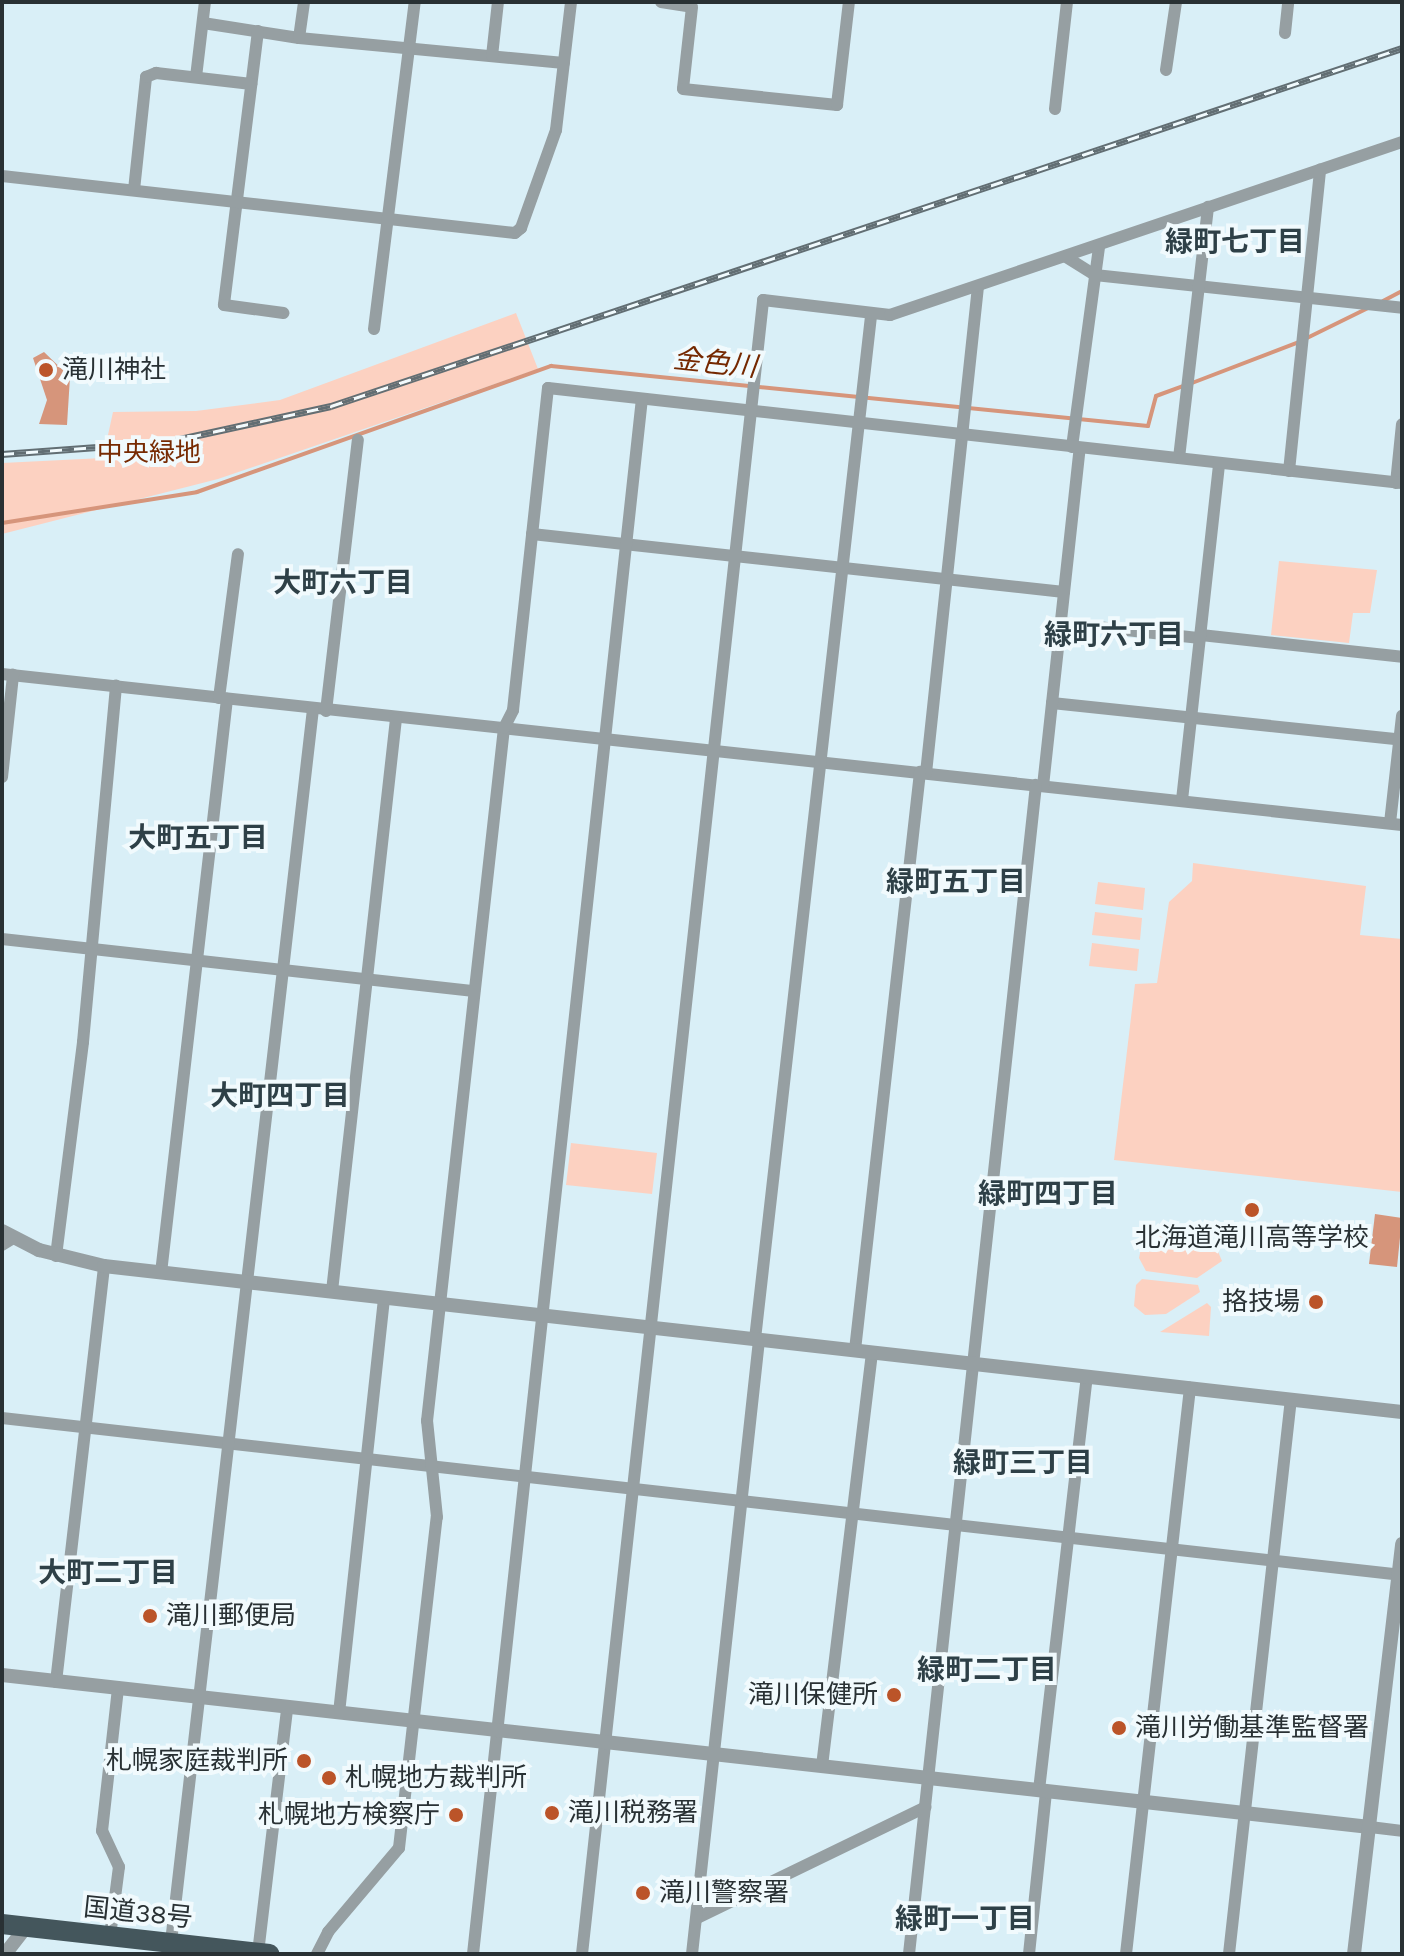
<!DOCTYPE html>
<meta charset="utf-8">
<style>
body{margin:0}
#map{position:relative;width:1404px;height:1956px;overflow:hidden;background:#d9eff7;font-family:Karla,"Noto Sans JP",sans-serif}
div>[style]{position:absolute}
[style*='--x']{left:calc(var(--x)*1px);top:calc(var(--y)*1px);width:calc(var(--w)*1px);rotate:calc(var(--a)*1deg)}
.green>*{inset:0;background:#fcd1c1}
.water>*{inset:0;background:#d6957b}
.stream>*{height:4px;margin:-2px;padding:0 2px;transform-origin:2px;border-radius:2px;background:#d6957b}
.minor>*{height:12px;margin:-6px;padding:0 6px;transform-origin:6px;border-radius:6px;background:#969fa2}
.tertiary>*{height:14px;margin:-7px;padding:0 7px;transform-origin:7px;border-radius:7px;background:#969fa2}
.trunk>*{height:20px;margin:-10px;padding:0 10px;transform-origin:10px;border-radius:10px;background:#44565c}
.rail>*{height:7px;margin-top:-3.5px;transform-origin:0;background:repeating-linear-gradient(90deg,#f1fafd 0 12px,#626e73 0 24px);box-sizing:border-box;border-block:2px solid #626e73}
.dots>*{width:22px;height:22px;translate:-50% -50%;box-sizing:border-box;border:4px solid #f1fafd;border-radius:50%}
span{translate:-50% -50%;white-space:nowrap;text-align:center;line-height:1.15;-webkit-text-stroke:8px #f1fafd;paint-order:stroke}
.poi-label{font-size:26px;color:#293134}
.left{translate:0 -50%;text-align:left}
.right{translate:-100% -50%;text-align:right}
.park-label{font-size:26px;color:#772a02}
.street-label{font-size:26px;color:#293134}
.neighbourhood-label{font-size:28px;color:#2e4047;font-weight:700}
.water-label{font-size:28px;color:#752800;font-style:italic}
.frame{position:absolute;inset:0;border:4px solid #293134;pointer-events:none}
</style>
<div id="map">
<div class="green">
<i style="clip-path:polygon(516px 313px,538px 369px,218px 479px,2px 534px,2px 463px,103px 458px,113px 412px,196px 411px,280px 400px)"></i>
<i style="clip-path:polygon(1279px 561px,1377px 570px,1370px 613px,1353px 613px,1349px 643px,1271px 635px)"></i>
<i style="clip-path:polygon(1193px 863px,1366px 886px,1360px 935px,1402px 939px,1402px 1192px,1114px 1160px,1135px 984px,1157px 983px,1169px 902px,1192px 881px)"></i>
<i style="clip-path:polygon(1098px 882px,1145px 888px,1143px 910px,1095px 904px)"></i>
<i style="clip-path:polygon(1095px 912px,1142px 918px,1140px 940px,1092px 935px)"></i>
<i style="clip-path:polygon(1092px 943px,1139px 949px,1137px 971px,1089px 966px)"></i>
<i style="clip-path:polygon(571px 1143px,657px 1153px,652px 1194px,566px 1185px)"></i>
<i style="clip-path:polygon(1144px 1233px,1213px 1240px,1222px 1261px,1197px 1278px,1146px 1271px,1139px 1258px)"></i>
<i style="clip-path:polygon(1142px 1279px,1198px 1285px,1200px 1292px,1166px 1314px,1145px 1315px,1134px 1306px,1136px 1285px)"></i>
<i style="clip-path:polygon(1207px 1303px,1211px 1307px,1209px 1336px,1160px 1332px)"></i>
</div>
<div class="water">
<i style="clip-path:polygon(44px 352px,70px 377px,67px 425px,39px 424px,47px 400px,33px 358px)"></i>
<i style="clip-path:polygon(1375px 1214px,1402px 1218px,1397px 1267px,1369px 1264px)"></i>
</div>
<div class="stream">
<i style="--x:1383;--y:301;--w:21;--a:-28"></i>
<i style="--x:1307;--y:338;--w:68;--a:-26.2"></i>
<i style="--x:1192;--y:383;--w:115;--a:-21"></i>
<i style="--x:2;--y:523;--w:197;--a:-9"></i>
<i style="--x:197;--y:492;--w:376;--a:-19.6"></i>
<i style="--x:551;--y:366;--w:600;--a:5.74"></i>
<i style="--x:1148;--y:426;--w:31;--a:-75"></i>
<i style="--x:1156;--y:396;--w:30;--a:-20"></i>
</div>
<div class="minor">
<i style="--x:661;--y:2;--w:31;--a:9"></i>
<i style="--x:692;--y:7;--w:82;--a:96.3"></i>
<i style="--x:683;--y:89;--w:155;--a:5.9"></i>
<i style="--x:837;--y:105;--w:104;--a:-83.4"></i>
<i style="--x:203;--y:23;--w:97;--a:8.9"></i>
<i style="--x:299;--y:38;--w:266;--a:5.4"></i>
<i style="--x:258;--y:31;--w:276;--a:97.1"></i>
<i style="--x:224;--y:305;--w:60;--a:7.7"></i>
<i style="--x:1285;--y:33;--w:31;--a:-84"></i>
<i style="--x:299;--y:38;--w:36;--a:-82"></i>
<i style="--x:492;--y:56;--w:54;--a:-83.7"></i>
<i style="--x:1166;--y:70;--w:69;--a:-81.6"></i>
<i style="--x:196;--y:77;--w:76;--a:-83.2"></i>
<i style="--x:1055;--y:109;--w:108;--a:-83.6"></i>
<i style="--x:2;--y:176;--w:516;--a:6.34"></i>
<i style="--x:515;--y:233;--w:8;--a:-40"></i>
<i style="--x:521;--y:228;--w:104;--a:-70.3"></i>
<i style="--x:556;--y:130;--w:129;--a:-83.3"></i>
<i style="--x:134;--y:190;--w:114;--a:-83.9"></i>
<i style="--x:146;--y:77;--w:11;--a:-22"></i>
<i style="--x:156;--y:73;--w:96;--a:6.6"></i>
<i style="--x:1066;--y:257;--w:34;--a:32"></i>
<i style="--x:1095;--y:275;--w:309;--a:6.1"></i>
<i style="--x:374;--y:329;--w:330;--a:-82.9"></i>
<i style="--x:1072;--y:447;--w:203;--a:-82.3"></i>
<i style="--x:1179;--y:458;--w:253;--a:-83.4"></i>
<i style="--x:1289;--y:471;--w:303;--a:-84.1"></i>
<i style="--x:1396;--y:483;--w:59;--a:-84.2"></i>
<i style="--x:532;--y:534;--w:535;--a:6.22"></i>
<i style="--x:1061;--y:623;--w:140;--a:6.2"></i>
<i style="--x:1201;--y:635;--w:202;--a:6.2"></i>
<i style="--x:2;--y:674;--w:1408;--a:6.16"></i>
<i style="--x:219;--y:698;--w:145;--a:-82.5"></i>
<i style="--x:1052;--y:703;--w:352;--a:6"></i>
<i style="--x:326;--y:711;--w:273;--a:-83.3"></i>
<i style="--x:926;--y:773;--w:489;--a:-83.9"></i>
<i style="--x:2;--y:777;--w:103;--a:-83.8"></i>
<i style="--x:1043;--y:786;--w:340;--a:-83.8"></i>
<i style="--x:1182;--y:800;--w:339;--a:-83.7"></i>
<i style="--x:1390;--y:823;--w:108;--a:-83.6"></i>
<i style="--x:2;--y:939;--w:475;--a:6.3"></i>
<i style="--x:2;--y:1245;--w:13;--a:-32"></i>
<i style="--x:56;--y:1256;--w:216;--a:-82.8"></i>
<i style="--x:83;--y:1042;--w:358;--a:-84.7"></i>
<i style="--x:161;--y:1273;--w:578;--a:-83.44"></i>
<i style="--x:332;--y:1291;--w:576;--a:-83.62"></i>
<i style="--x:755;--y:1339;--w:1030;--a:-83.53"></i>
<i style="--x:855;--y:1350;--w:582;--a:-83.58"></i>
<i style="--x:2;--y:1418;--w:1409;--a:6.4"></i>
<i style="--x:56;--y:1682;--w:419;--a:-83.4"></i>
<i style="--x:339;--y:1713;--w:418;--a:-83.8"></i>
<i style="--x:822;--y:1766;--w:417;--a:-83.1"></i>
<i style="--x:1039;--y:1790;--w:416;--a:-83.4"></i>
<i style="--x:1370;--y:1827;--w:32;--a:7"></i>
<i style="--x:697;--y:1918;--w:254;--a:-25.9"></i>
<i style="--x:110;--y:1936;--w:70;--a:-82.6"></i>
<i style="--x:119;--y:1867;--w:40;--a:-115"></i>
<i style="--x:102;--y:1831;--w:144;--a:-83.6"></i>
<i style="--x:171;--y:1942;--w:1241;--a:-83.43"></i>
<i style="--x:258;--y:1953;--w:247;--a:-83.2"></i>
<i style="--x:317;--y:1954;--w:25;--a:-63"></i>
<i style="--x:328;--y:1932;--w:110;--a:-49.8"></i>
<i style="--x:399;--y:1848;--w:333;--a:-83.5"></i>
<i style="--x:437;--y:1517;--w:97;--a:-95.9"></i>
<i style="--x:427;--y:1421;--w:697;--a:-83.66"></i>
<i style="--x:504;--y:728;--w:20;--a:-63"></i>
<i style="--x:513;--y:710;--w:324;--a:-83.8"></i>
<i style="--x:548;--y:388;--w:859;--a:6.35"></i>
<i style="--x:473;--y:1954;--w:1564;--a:-83.8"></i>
<i style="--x:582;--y:1954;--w:1664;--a:-83.75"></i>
<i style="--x:763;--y:300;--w:128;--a:6.7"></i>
<i style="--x:890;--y:315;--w:540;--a:-18.67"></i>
<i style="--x:692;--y:1954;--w:618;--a:-83.77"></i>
<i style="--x:909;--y:1954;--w:1176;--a:-83.8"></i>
<i style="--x:1029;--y:1954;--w:164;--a:-84"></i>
<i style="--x:1126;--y:1954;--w:570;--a:-83.55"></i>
<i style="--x:1229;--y:1954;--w:558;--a:-83.63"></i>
</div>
<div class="tertiary">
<i style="--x:2;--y:1231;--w:42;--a:27.2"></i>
<i style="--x:39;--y:1250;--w:67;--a:13.8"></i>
<i style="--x:104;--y:1266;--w:1306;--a:6.42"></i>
<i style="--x:2;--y:1675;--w:1376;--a:6.34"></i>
<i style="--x:5;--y:1954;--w:34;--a:-52"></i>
<i style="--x:1354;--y:1954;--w:413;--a:-83.3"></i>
</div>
<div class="trunk">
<i style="--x:2;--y:1924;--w:269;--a:6.4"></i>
</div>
<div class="rail">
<i style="--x:2;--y:454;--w:164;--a:-4.2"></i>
<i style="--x:166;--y:442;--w:169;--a:-12.3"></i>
<i style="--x:331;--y:406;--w:1129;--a:-18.48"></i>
</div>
<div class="dots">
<i style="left:46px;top:370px;background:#bb5429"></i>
<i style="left:1252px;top:1210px;background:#bb5429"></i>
<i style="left:1316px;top:1302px;background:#bb5429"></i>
<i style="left:150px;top:1616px;background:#bb5429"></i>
<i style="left:894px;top:1695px;background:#bb5429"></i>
<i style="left:1119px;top:1728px;background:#bb5429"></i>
<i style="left:304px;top:1761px;background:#bb5429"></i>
<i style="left:329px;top:1778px;background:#bb5429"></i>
<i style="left:552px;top:1813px;background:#bb5429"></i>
<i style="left:456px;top:1815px;background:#bb5429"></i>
<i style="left:643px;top:1893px;background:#bb5429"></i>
</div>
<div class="poi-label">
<span class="left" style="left:62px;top:370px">滝川神社</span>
<span style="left:1252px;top:1238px">北海道滝川高等学校</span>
<span class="right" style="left:1300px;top:1302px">挌技場</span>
<span class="left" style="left:166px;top:1616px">滝川郵便局</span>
<span class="right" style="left:878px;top:1695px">滝川保健所</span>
<span class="left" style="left:1135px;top:1728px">滝川労働基準監督署</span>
<span class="right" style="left:288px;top:1761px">札幌家庭裁判所</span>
<span class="left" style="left:345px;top:1778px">札幌地方裁判所</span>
<span class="left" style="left:568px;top:1813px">滝川税務署</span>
<span class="right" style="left:440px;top:1815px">札幌地方検察庁</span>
<span class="left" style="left:659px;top:1893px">滝川警察署</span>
</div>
<div class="park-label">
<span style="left:149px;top:453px">中央緑地</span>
</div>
<div class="street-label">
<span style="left:138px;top:1913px;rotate:6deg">国道38号</span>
</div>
<div class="neighbourhood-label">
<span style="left:1235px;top:242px">緑町七丁目</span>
<span style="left:343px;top:583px">大町六丁目</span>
<span style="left:1114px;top:635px">緑町六丁目</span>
<span style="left:198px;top:838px">大町五丁目</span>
<span style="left:956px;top:882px">緑町五丁目</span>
<span style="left:280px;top:1096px">大町四丁目</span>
<span style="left:1048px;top:1194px">緑町四丁目</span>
<span style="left:1023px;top:1463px">緑町三丁目</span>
<span style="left:108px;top:1573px">大町二丁目</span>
<span style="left:987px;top:1670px">緑町二丁目</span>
<span style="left:965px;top:1919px">緑町一丁目</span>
</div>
<div class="water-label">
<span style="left:715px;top:363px;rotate:6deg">金色川</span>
</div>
<div class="frame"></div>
</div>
